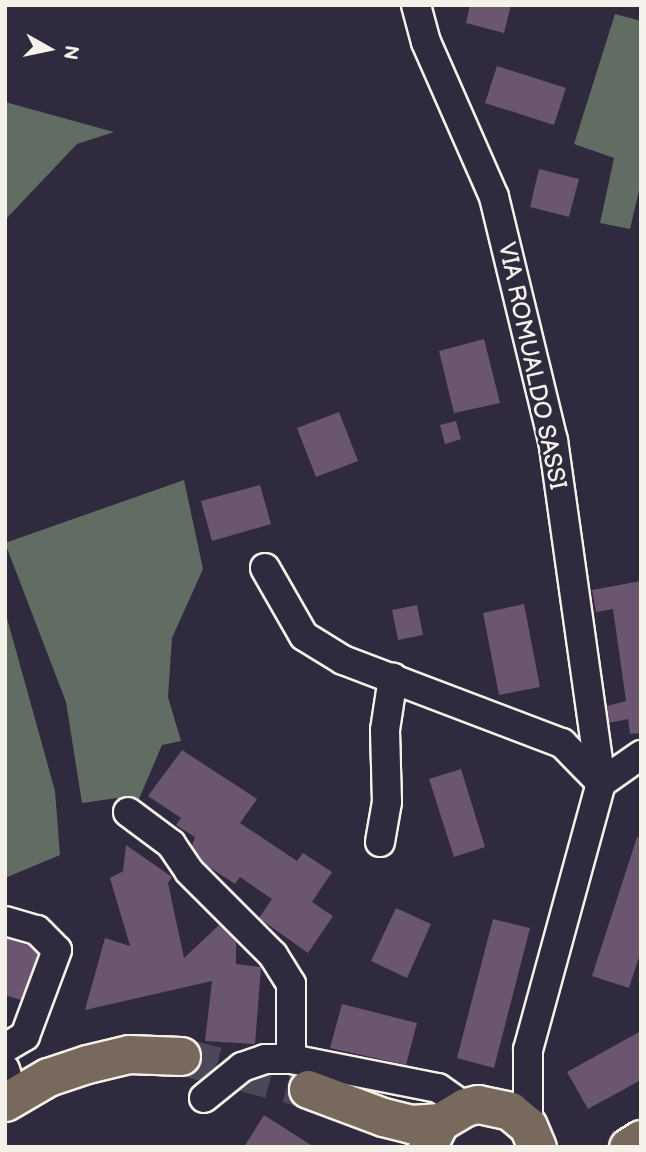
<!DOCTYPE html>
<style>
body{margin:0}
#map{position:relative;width:646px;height:1152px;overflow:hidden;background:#2f2a3d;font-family:"Balsamiq Sans",sans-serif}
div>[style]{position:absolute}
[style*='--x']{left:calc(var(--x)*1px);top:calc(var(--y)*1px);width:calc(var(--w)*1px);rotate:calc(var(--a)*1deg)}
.green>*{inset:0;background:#616d62}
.building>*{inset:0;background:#6a566e}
.major-tunnel>*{height:37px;margin-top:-18.5px;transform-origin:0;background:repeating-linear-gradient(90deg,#4d4857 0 37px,transparent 0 55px)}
.roads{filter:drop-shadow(2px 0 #f4f1e8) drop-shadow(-2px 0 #f4f1e8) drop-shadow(0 2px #f4f1e8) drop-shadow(0 -2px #f4f1e8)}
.minor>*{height:28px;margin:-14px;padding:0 14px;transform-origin:14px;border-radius:14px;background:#2f2a3d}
.major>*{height:37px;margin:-18.5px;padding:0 18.5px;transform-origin:18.5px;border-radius:18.5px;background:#77695c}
span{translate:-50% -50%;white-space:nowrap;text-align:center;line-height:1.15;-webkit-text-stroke:6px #2f2a3d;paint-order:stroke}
.street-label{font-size:24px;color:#f4f1e8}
.frame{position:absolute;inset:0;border:7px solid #f4f1e8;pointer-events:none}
.north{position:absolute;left:14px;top:14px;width:70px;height:70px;-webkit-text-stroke:5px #2f2a3d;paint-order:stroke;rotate:99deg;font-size:19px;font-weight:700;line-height:28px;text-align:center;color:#f4f1e8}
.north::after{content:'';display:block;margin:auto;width:24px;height:32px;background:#f4f1e8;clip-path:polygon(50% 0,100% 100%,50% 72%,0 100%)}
</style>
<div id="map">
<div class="green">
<i style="clip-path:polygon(615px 14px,641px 21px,641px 182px,630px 229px,600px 223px,614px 158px,574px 144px)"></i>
<i style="clip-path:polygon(5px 102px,114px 132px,77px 144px,5px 220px)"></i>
<i style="clip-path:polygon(184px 480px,203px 569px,172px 638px,168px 697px,181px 741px,162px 745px,136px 806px,117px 798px,82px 803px,66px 702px,5px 543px)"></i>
<i style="clip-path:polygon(5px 611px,55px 791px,60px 855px,5px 878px)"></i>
</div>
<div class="building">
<i style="clip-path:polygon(470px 5px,511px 5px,504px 33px,466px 23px)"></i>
<i style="clip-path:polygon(497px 66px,566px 88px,554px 125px,485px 103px)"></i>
<i style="clip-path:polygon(539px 169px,579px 179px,569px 217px,530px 207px)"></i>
<i style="clip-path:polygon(484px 339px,500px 403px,454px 413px,439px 351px)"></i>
<i style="clip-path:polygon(339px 412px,358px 461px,316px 477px,297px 428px)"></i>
<i style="clip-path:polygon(456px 421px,461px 439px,445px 444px,440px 425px)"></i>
<i style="clip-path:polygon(260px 485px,271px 524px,212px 541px,201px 501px)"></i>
<i style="clip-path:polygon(641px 581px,641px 733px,630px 734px,628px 719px,609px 723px,607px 706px,626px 701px,613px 609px,596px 612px,592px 590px)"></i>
<i style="clip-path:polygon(524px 604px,540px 687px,499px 695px,483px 613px)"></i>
<i style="clip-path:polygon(417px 605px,423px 635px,398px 640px,392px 610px)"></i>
<i style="clip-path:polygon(182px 750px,257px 799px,240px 823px,297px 861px,303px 853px,332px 872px,312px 902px,333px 916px,308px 953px,259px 918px,272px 899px,240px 877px,235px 884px,206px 865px,192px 846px,195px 837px,176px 825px,181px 818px,148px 796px)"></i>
<i style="clip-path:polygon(461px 769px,485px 847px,454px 857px,429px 779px)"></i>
<i style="clip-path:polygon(637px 837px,641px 838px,641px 951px,629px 988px,592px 976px)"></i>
<i style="clip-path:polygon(126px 845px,172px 877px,168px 883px,184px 958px,219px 925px,236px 942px,236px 964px,261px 967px,255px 1044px,205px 1041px,212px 981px,85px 1010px,105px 938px,130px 946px,110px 878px,123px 871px)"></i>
<i style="clip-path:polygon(396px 908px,431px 924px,407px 978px,371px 961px)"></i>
<i style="clip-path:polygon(493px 919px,530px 928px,494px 1068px,457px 1058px)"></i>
<i style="clip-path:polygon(5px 938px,28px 945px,38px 954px,21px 1000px,5px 995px)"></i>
<i style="clip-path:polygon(342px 1004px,417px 1023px,406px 1065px,330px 1048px)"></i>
<i style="clip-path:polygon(641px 1031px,641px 1080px,588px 1109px,567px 1072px)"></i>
<i style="clip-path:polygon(264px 1115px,314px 1147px,244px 1147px)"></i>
</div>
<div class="major-tunnel">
<i style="--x:181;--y:1056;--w:131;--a:14.6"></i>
</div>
<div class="roads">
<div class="minor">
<i style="--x:416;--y:5;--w:38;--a:75"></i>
<i style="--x:426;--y:42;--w:169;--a:66.3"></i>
<i style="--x:494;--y:197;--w:250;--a:76.4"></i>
<i style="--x:553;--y:440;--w:346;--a:82"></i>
<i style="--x:601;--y:783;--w:277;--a:105.3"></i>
<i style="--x:528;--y:1050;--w:76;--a:90"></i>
<i style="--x:265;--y:568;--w:78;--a:60.2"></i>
<i style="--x:304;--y:636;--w:46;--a:31.6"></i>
<i style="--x:343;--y:660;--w:234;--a:20.8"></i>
<i style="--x:562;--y:743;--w:56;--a:45.7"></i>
<i style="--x:601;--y:783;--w:49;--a:-35"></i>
<i style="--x:128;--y:812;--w:54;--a:36.7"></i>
<i style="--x:171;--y:844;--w:32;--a:56"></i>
<i style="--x:189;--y:871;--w:119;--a:45"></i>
<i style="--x:273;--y:955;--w:34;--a:58"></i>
<i style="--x:291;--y:984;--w:75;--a:90"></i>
<i style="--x:380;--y:842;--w:41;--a:-80.1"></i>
<i style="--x:387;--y:802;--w:72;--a:-91.6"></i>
<i style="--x:385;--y:730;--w:53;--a:-81.3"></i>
<i style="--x:5;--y:921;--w:33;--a:16"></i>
<i style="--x:37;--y:930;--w:28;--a:45"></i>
<i style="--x:57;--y:950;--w:92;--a:110.4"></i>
<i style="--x:25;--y:1036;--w:23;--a:149"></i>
<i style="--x:5;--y:1069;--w:28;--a:73"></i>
<i style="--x:204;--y:1098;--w:49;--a:-39.2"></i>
<i style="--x:242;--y:1067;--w:24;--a:-19"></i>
<i style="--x:265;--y:1059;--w:26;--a:0"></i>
<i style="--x:291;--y:1059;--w:150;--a:11.2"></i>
<i style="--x:438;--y:1088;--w:33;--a:35"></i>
</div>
<div class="major">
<i style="--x:308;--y:1089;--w:80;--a:20.5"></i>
<i style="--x:383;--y:1117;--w:29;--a:14"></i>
<i style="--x:411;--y:1124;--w:29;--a:-4"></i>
<i style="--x:5;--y:1102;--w:50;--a:-30.2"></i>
<i style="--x:48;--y:1077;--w:41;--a:-18.4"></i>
<i style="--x:87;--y:1064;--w:43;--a:-13.4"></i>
<i style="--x:129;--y:1054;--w:52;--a:2.2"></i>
<i style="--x:427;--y:1147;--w:28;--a:-63"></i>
<i style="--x:440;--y:1122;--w:29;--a:-31"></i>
<i style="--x:465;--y:1107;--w:13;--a:-13"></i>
<i style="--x:478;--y:1104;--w:33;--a:12"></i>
<i style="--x:510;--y:1111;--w:23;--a:40"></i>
<i style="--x:528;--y:1126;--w:23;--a:67"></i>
<i style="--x:628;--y:1147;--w:15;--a:-32"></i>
</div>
</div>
<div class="street-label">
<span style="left:532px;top:366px;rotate:78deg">VIA ROMUALDO SASSI</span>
</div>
<div class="frame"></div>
<div class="north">N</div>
</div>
